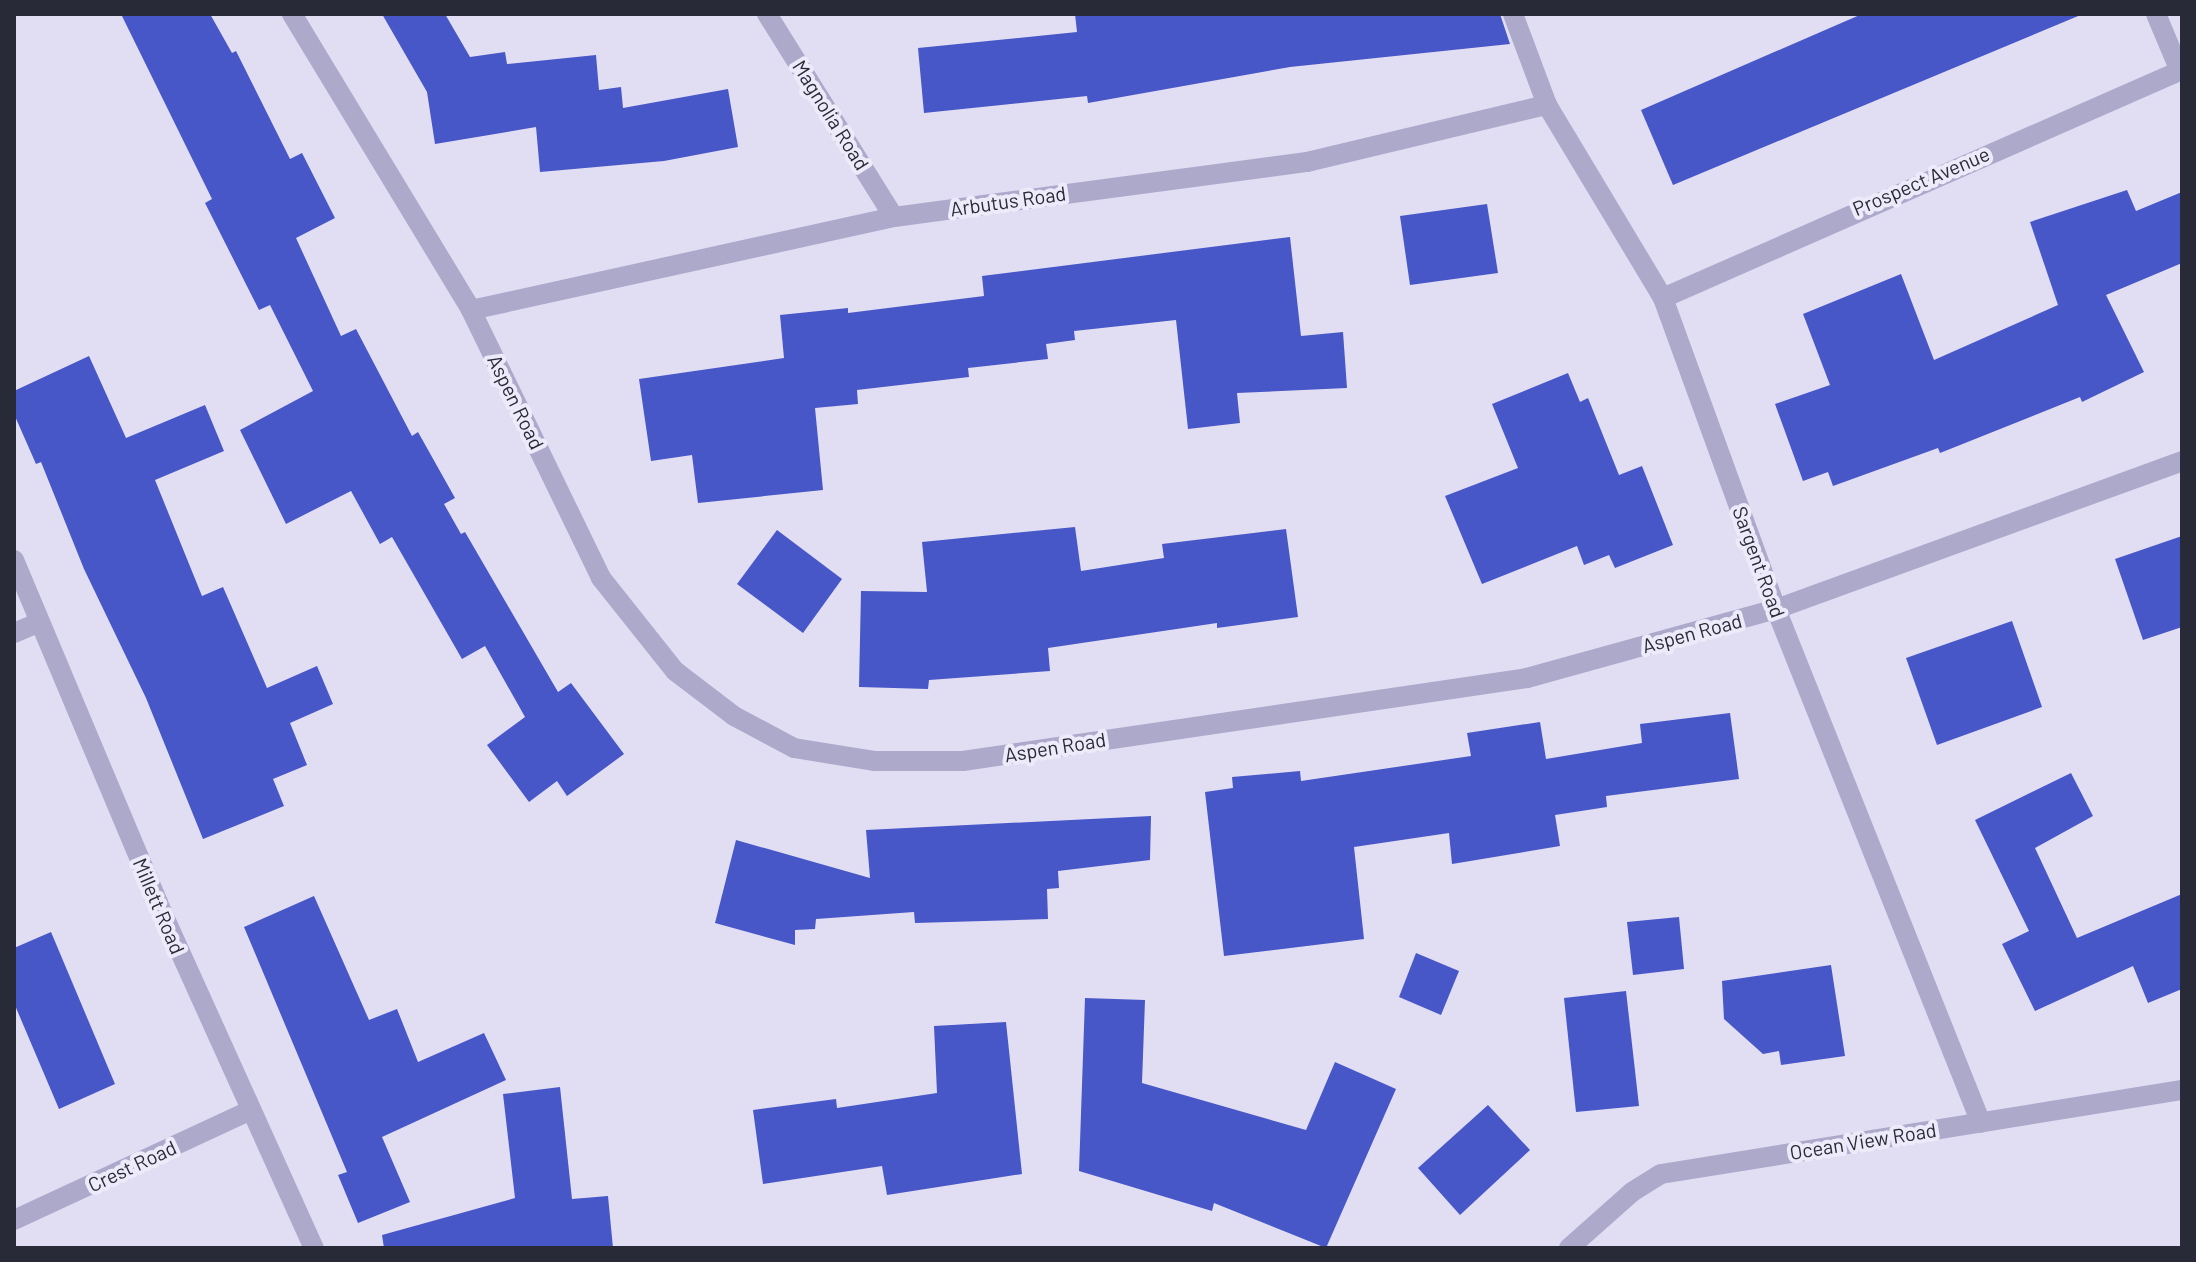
<!DOCTYPE html>
<style>
body{margin:0}
#map{position:relative;width:2196px;height:1262px;overflow:hidden;background:#e1ddf3;font-family:Barlow,sans-serif}
div>[style]{position:absolute}
[style*='--x']{left:calc(var(--x)*1px);top:calc(var(--y)*1px);width:calc(var(--w)*1px);rotate:calc(var(--a)*1deg)}
.building>*{inset:0;background:#4757c7}
.minor>*{height:20px;margin:-10px;padding:0 10px;transform-origin:10px;border-radius:10px;background:#aca9cb}
span{translate:-50% -50%;white-space:nowrap;text-align:center;line-height:1.15;-webkit-text-stroke:8px #edeafa;paint-order:stroke}
.street-label{font-size:20px;color:#292a38}
.frame{position:absolute;inset:0;border:16px solid #292a38;pointer-events:none}
</style>
<div id="map">
<div class="building">
<i style="clip-path:polygon(121px 14px,210px 14px,232px 53px,236px 51px,290px 159px,302px 153px,335px 218px,296px 238px,341px 336px,356px 329px,412px 436px,418px 432px,455px 498px,444px 504px,461px 534px,465px 532px,558px 692px,571px 683px,624px 754px,567px 796px,557px 781px,529px 802px,487px 745px,525px 717px,485px 646px,462px 659px,392px 537px,380px 544px,351px 491px,286px 524px,240px 430px,313px 391px,270px 305px,259px 310px,205px 203px,212px 199px)"></i>
<i style="clip-path:polygon(382px 14px,445px 14px,470px 57px,505px 52px,507px 64px,596px 55px,599px 90px,621px 87px,623px 108px,728px 89px,738px 147px,664px 161px,540px 172px,536px 127px,435px 144px,427px 92px)"></i>
<i style="clip-path:polygon(1075px 14px,1500px 14px,1510px 44px,1290px 67px,1088px 103px,1087px 96px,924px 113px,918px 48px,1077px 32px)"></i>
<i style="clip-path:polygon(1862px 14px,2083px 14px,1673px 185px,1641px 110px)"></i>
<i style="clip-path:polygon(2127px 190px,2136px 211px,2182px 192px,2182px 263px,2106px 295px,2144px 372px,2082px 402px,2080px 397px,1940px 453px,1938px 448px,1833px 486px,1828px 472px,1803px 481px,1775px 404px,1830px 385px,1803px 314px,1901px 274px,1934px 360px,2058px 305px,2030px 222px)"></i>
<i style="clip-path:polygon(1487px 204px,1498px 273px,1410px 285px,1400px 216px)"></i>
<i style="clip-path:polygon(1290px 237px,1301px 336px,1343px 332px,1347px 388px,1237px 393px,1240px 423px,1188px 429px,1176px 320px,1074px 331px,1075px 340px,1046px 344px,1048px 359px,968px 368px,969px 377px,857px 390px,858px 404px,815px 408px,823px 490px,698px 503px,692px 455px,651px 461px,639px 379px,784px 358px,780px 315px,848px 308px,848px 313px,984px 296px,982px 276px)"></i>
<i style="clip-path:polygon(89px 356px,126px 438px,205px 405px,224px 451px,155px 480px,202px 596px,223px 587px,267px 688px,317px 666px,333px 704px,290px 723px,307px 765px,273px 779px,284px 806px,203px 839px,146px 698px,84px 569px,41px 462px,36px 464px,14px 414px,14px 391px)"></i>
<i style="clip-path:polygon(1568px 373px,1580px 402px,1588px 398px,1619px 475px,1642px 466px,1673px 545px,1615px 568px,1609px 555px,1584px 565px,1577px 546px,1482px 584px,1445px 496px,1518px 468px,1492px 404px)"></i>
<i style="clip-path:polygon(1075px 527px,1081px 571px,1164px 558px,1162px 544px,1286px 529px,1298px 617px,1217px 628px,1217px 623px,1048px 648px,1050px 671px,929px 680px,928px 689px,859px 687px,861px 591px,927px 592px,922px 542px)"></i>
<i style="clip-path:polygon(777px 530px,842px 579px,803px 633px,737px 584px)"></i>
<i style="clip-path:polygon(2182px 536px,2182px 627px,2143px 640px,2115px 559px)"></i>
<i style="clip-path:polygon(2012px 621px,2042px 707px,1937px 745px,1906px 658px)"></i>
<i style="clip-path:polygon(1730px 713px,1739px 779px,1606px 796px,1607px 807px,1555px 815px,1560px 846px,1452px 864px,1449px 833px,1354px 847px,1364px 939px,1224px 956px,1205px 792px,1233px 788px,1232px 777px,1300px 771px,1301px 781px,1471px 756px,1467px 733px,1540px 722px,1546px 759px,1642px 743px,1640px 724px)"></i>
<i style="clip-path:polygon(2071px 773px,2093px 816px,2035px 848px,2077px 938px,2182px 894px,2182px 989px,2148px 1003px,2133px 966px,2035px 1011px,2002px 944px,2029px 931px,1975px 820px)"></i>
<i style="clip-path:polygon(1151px 816px,1150px 860px,1058px 871px,1059px 888px,1047px 889px,1048px 919px,915px 923px,914px 912px,816px 919px,815px 929px,795px 930px,795px 945px,715px 923px,736px 840px,870px 878px,866px 830px)"></i>
<i style="clip-path:polygon(314px 896px,369px 1020px,397px 1009px,418px 1062px,484px 1033px,506px 1080px,382px 1137px,410px 1202px,358px 1223px,338px 1175px,347px 1172px,244px 927px)"></i>
<i style="clip-path:polygon(1679px 917px,1684px 969px,1633px 975px,1627px 922px)"></i>
<i style="clip-path:polygon(51px 932px,115px 1084px,59px 1109px,14px 1003px,14px 948px)"></i>
<i style="clip-path:polygon(1416px 953px,1459px 971px,1441px 1015px,1399px 997px)"></i>
<i style="clip-path:polygon(1831px 965px,1845px 1056px,1781px 1065px,1779px 1051px,1763px 1054px,1724px 1019px,1722px 981px)"></i>
<i style="clip-path:polygon(1626px 991px,1639px 1106px,1576px 1112px,1564px 998px)"></i>
<i style="clip-path:polygon(1085px 998px,1145px 1000px,1142px 1083px,1306px 1130px,1335px 1062px,1396px 1089px,1326px 1248px,1214px 1203px,1212px 1211px,1079px 1171px)"></i>
<i style="clip-path:polygon(1006px 1022px,1022px 1174px,887px 1195px,882px 1166px,763px 1184px,753px 1110px,836px 1099px,837px 1108px,937px 1093px,934px 1026px)"></i>
<i style="clip-path:polygon(560px 1087px,572px 1199px,608px 1196px,613px 1248px,384px 1248px,382px 1235px,515px 1198px,503px 1094px)"></i>
<i style="clip-path:polygon(1488px 1105px,1530px 1150px,1460px 1215px,1418px 1168px)"></i>
</div>
<div class="minor">
<i style="--x:292;--y:14;--w:346;--a:58.8"></i>
<i style="--x:471;--y:310;--w:298;--a:64.1"></i>
<i style="--x:601;--y:578;--w:119;--a:51.5"></i>
<i style="--x:675;--y:671;--w:74;--a:37.3"></i>
<i style="--x:734;--y:716;--w:68;--a:28.1"></i>
<i style="--x:794;--y:748;--w:81;--a:9.2"></i>
<i style="--x:874;--y:761;--w:89;--a:0"></i>
<i style="--x:963;--y:761;--w:570;--a:-8.37"></i>
<i style="--x:1527;--y:678;--w:258;--a:-15.5"></i>
<i style="--x:1776;--y:609;--w:432;--a:-20"></i>
<i style="--x:767;--y:14;--w:239;--a:58"></i>
<i style="--x:1513;--y:14;--w:97;--a:69.5"></i>
<i style="--x:1547;--y:105;--w:225;--a:59"></i>
<i style="--x:1663;--y:298;--w:331;--a:70"></i>
<i style="--x:1776;--y:609;--w:553;--a:68.26"></i>
<i style="--x:2156;--y:14;--w:62;--a:67.2"></i>
<i style="--x:1663;--y:298;--w:567;--a:-23.72"></i>
<i style="--x:471;--y:310;--w:433;--a:-12.4"></i>
<i style="--x:894;--y:217;--w:417;--a:-7.6"></i>
<i style="--x:1307;--y:162;--w:247;--a:-13.4"></i>
<i style="--x:14;--y:560;--w:372;--a:67.2"></i>
<i style="--x:158;--y:903;--w:379;--a:65.7"></i>
<i style="--x:14;--y:633;--w:26;--a:-23"></i>
<i style="--x:14;--y:1220;--w:259;--a:-24.9"></i>
<i style="--x:1569;--y:1248;--w:84;--a:-41.6"></i>
<i style="--x:1632;--y:1192;--w:34;--a:-32"></i>
<i style="--x:1661;--y:1174;--w:528;--a:-9.16"></i>
</div>
<div class="street-label">
<span style="left:831px;top:115px;rotate:58deg">Magnolia Road</span>
<span style="left:1921px;top:181px;rotate:-23deg">Prospect Avenue</span>
<span style="left:1008px;top:201px;rotate:-8deg">Arbutus Road</span>
<span style="left:516px;top:402px;rotate:64deg">Aspen Road</span>
<span style="left:1759px;top:562px;rotate:70deg">Sargent Road</span>
<span style="left:1692px;top:633px;rotate:-15deg">Aspen Road</span>
<span style="left:1055px;top:747px;rotate:-9deg">Aspen Road</span>
<span style="left:159px;top:906px;rotate:67deg">Millett Road</span>
<span style="left:1863px;top:1141px;rotate:-9deg">Ocean View Road</span>
<span style="left:132px;top:1166px;rotate:-25deg">Crest Road</span>
</div>
<div class="frame"></div>
</div>
